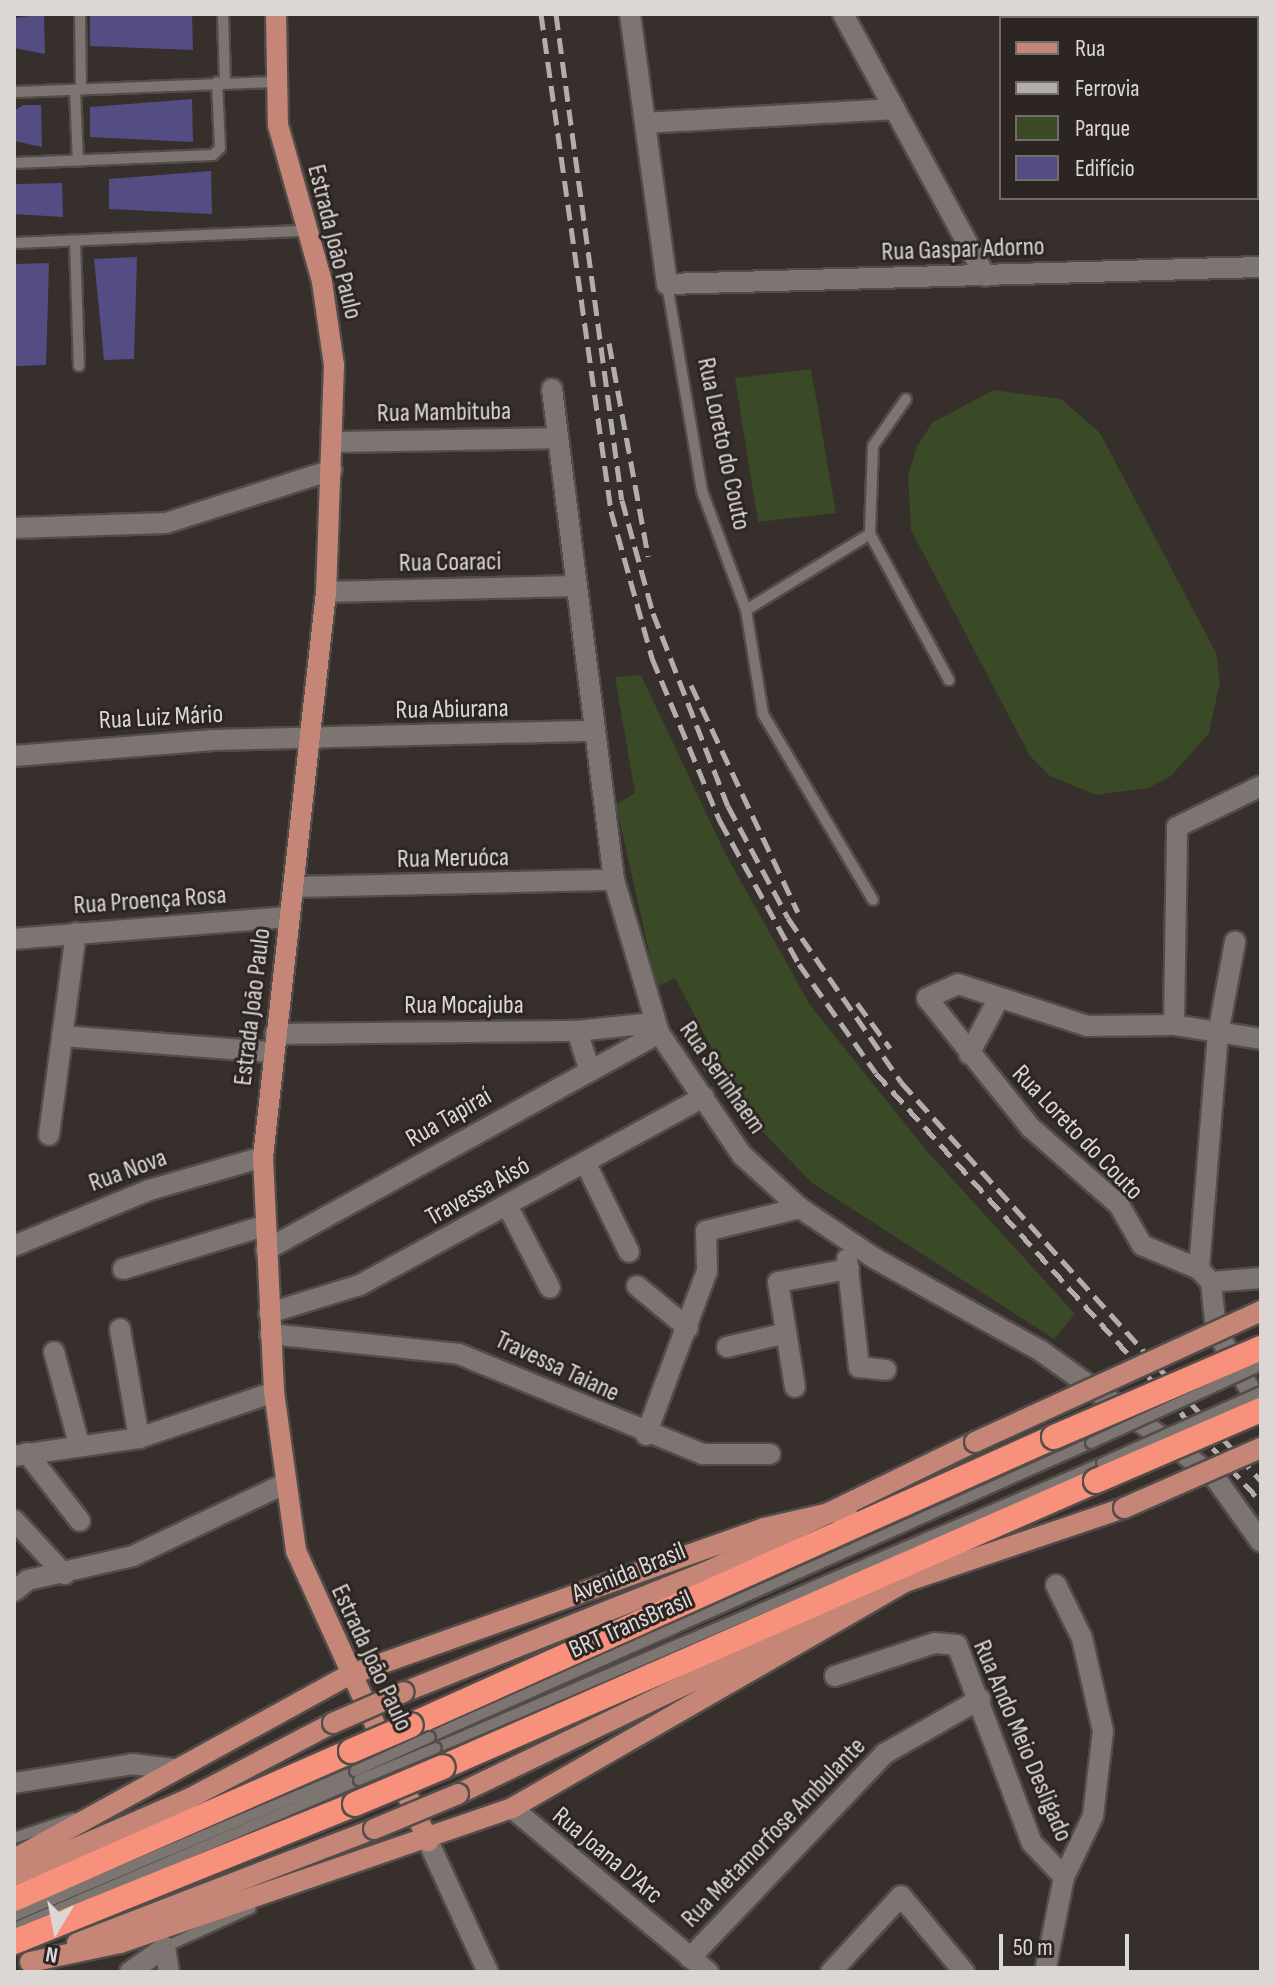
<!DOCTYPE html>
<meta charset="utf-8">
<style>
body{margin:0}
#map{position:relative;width:1275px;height:1986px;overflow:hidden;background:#362f2c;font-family:"Sofia Sans Condensed",sans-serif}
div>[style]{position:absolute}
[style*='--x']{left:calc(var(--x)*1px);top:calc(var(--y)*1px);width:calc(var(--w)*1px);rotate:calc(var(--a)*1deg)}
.green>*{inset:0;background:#3a4926}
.building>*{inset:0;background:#534d84}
.roads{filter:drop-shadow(2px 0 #524d4a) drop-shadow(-2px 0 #524d4a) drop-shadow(0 2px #524d4a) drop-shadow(0 -2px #524d4a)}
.lane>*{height:10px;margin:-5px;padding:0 5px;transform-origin:5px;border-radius:5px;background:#7d7572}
.street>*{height:20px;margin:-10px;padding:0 10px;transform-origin:10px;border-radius:10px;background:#7d7572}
.secondary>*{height:20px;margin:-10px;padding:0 10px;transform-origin:10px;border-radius:10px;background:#7d7572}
.primary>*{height:20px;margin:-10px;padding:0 10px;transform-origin:10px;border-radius:10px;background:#c68677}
.highway>*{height:24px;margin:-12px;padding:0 12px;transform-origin:12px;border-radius:12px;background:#f7917b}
.rail>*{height:5px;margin-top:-2.5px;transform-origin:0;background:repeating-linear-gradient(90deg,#b3aeac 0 16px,transparent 0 24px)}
.bridges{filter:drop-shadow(2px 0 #524d4a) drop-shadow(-2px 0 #524d4a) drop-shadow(0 2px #524d4a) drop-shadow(0 -2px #524d4a)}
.lane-bridge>*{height:10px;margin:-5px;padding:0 5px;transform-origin:5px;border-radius:5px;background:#7d7572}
.primary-bridge>*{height:20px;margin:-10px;padding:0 10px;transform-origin:10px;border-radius:10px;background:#c68677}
.highway-bridge>*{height:24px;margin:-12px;padding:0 12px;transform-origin:12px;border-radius:12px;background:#f7917b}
span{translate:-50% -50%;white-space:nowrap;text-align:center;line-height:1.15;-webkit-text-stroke:6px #2c2522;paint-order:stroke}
.street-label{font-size:26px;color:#dbd7d5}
.frame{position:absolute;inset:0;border:16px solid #dbd7d5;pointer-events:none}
.legend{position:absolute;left:999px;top:16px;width:260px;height:184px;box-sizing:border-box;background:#2c2522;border:2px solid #726c6a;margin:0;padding:10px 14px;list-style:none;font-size:24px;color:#dbd7d5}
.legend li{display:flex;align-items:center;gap:16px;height:40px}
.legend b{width:40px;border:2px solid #726c6a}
.north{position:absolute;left:16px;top:1890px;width:80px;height:80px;-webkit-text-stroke:6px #2c2522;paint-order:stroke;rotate:190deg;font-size:22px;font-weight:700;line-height:32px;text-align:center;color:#dbd7d5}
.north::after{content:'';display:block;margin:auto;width:28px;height:36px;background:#dbd7d5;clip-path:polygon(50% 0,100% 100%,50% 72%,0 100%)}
.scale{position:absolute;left:999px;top:1934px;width:130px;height:36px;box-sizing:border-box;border:4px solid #dbd7d5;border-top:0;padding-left:10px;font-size:24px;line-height:28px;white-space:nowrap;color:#dbd7d5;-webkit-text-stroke:6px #2c2522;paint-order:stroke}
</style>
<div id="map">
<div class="green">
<i style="clip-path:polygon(811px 369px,836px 513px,758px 522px,735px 378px)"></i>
<i style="clip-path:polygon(994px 390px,1061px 399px,1100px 433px,1216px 653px,1220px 682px,1209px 733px,1171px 776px,1148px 788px,1096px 795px,1050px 776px,1030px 756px,911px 530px,908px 476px,917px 446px,933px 422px)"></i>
<i style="clip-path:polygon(641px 675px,724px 851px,810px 1005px,926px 1150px,1075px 1314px,1054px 1339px,812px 1183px,702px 1069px,712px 1049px,675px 978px,657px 987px,616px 805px,635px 793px,615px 677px)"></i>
</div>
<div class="building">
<i style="clip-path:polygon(44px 14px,45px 54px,14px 48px,14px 18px)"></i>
<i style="clip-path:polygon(90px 14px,192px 14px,193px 50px,90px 46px)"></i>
<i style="clip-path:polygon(192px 99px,193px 142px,90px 137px,90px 107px)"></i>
<i style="clip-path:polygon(23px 105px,41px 105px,42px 147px,14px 141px,14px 111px)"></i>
<i style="clip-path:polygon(211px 171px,212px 214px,109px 209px,109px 179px)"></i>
<i style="clip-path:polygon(62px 183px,63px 217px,14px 214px,14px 184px)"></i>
<i style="clip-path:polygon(137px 257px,134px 359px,104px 360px,94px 259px)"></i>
<i style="clip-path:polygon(49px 263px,46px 365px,16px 366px,14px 264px)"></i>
</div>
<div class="roads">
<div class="lane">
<i style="--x:80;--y:14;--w:75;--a:89.2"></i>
<i style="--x:223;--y:14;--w:68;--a:88.3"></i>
<i style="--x:75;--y:90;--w:71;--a:87.6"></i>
<i style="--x:14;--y:92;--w:261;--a:-2.2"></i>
<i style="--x:14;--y:163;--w:199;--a:-2.3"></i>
<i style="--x:213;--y:155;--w:10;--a:-45"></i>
<i style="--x:220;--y:148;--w:66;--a:-92.6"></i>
<i style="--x:75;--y:241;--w:125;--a:88.2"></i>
<i style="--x:14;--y:243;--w:292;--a:-2.4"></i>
<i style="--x:667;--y:284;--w:210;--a:80.4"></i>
<i style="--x:702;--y:491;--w:127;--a:69.7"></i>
<i style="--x:746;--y:610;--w:105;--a:80.7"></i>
<i style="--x:763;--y:714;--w:216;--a:59.4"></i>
<i style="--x:906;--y:399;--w:57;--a:125.1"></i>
<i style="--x:873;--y:446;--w:88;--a:92"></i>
<i style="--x:870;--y:534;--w:166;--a:61.6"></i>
<i style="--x:746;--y:610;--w:145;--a:-31.5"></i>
<i style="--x:430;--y:1737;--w:723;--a:-23.98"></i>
<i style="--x:436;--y:1748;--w:724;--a:-23.17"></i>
<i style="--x:14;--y:1838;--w:63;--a:-18.4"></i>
<i style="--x:14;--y:1916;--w:371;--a:-23"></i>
<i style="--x:14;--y:1928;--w:375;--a:-23.2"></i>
<i style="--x:165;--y:1947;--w:94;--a:-24.4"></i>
</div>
<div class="street">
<i style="--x:630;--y:14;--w:273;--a:82.2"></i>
<i style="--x:667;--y:284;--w:594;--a:-1.64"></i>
<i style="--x:843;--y:14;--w:298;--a:61.5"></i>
<i style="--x:645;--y:123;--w:250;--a:-3.2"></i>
<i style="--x:552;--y:389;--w:495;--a:82.8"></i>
<i style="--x:614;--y:880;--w:159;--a:73.6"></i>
<i style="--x:659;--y:1033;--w:148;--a:55.8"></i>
<i style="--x:742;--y:1155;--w:79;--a:42.4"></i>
<i style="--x:800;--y:1208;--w:89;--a:34"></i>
<i style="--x:874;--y:1258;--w:191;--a:29.1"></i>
<i style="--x:1041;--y:1351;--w:168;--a:35.6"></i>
<i style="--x:1178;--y:1449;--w:48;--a:38.3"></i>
<i style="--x:1216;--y:1479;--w:77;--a:54.5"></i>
<i style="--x:333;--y:442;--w:223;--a:-1"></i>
<i style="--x:14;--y:528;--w:152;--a:-1.9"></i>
<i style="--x:166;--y:523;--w:174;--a:-17.7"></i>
<i style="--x:326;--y:592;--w:250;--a:-1.4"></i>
<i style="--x:14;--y:756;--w:200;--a:-4.6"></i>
<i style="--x:213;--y:740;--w:381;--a:-1.4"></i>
<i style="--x:294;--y:887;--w:320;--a:-1.3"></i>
<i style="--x:14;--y:939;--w:277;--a:-4.6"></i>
<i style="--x:1174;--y:1025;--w:198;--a:-89.1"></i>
<i style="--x:1177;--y:827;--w:93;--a:-26"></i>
<i style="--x:577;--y:1031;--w:39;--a:72"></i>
<i style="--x:275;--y:1034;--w:302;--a:-0.6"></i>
<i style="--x:577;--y:1031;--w:76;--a:-6"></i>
<i style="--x:62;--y:1036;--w:211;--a:4.4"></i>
<i style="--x:969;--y:1054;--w:61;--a:-61.8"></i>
<i style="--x:49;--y:1135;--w:204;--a:-82.4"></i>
<i style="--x:585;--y:1162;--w:100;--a:63.9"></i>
<i style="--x:507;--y:1205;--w:93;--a:62.6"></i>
<i style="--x:14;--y:1246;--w:146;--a:-22.5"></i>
<i style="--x:149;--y:1190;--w:119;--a:-16.1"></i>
<i style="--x:266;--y:1250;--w:449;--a:-28.9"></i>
<i style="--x:847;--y:1259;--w:109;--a:83.7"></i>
<i style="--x:859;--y:1367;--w:27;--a:6"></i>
<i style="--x:123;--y:1269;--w:147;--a:-17"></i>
<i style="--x:1199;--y:1269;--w:236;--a:-85.4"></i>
<i style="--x:1218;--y:1034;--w:94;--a:-79.5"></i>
<i style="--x:1211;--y:1282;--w:18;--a:-133"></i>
<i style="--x:1199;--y:1269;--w:62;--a:-157.2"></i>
<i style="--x:1142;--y:1245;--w:46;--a:-119.9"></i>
<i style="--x:1119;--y:1205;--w:117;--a:-138.8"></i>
<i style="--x:1031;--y:1128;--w:166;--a:-128.7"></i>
<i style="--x:927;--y:998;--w:34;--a:-24"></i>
<i style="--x:958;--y:984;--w:136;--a:18"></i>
<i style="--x:1087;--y:1026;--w:87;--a:-0.7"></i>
<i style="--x:1174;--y:1025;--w:88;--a:9.1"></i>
<i style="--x:1211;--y:1282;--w:48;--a:84.1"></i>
<i style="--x:1216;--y:1330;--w:91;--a:60.3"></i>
<i style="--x:1211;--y:1282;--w:50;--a:-4.6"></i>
<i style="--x:637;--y:1286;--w:66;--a:39.5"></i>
<i style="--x:269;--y:1313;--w:95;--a:-17.1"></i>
<i style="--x:360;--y:1285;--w:392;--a:-28.7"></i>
<i style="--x:120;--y:1329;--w:111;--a:80.1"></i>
<i style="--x:270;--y:1334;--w:190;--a:6"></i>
<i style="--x:459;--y:1354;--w:264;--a:22.3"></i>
<i style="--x:703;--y:1454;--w:67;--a:0"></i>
<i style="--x:727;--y:1347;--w:61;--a:-13.3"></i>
<i style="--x:54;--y:1352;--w:95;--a:74.8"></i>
<i style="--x:795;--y:1387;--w:106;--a:-99.2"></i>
<i style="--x:778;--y:1282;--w:72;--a:-10.4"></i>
<i style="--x:646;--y:1435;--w:175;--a:-69.6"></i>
<i style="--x:707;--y:1271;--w:40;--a:-91.4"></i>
<i style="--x:706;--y:1231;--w:97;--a:-13.7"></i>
<i style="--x:27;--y:1453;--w:86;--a:52.1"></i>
<i style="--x:14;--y:1456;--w:126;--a:-8.2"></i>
<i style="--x:139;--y:1438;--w:143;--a:-18.8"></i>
<i style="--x:14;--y:1520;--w:74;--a:47.2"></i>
<i style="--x:1056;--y:1585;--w:59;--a:63.9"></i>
<i style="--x:1082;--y:1638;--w:95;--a:77.3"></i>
<i style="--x:1103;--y:1731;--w:86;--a:96.7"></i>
<i style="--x:1093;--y:1816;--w:68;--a:115.4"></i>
<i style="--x:14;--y:1591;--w:18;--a:-38"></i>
<i style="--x:28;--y:1580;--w:108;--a:-12.9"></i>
<i style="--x:133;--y:1556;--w:165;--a:-25.5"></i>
<i style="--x:835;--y:1676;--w:105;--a:-18.3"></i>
<i style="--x:935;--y:1643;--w:22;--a:5"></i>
<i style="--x:957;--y:1645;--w:212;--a:69.3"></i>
<i style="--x:1032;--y:1843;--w:47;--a:46.7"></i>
<i style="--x:1064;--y:1877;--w:97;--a:101.3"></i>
<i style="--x:14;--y:1783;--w:120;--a:-9.1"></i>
<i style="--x:132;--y:1764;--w:42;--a:6.8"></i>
<i style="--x:512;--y:1808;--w:256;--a:39.9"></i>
<i style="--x:690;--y:1958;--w:282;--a:-46.4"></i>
<i style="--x:884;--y:1754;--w:111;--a:-29.8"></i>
<i style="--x:130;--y:1972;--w:43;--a:-35.5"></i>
<i style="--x:165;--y:1947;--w:25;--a:81"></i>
<i style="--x:831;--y:1972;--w:103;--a:-47.4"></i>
<i style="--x:901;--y:1896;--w:99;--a:50.3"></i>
</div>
<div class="secondary">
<i style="--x:428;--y:1841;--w:144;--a:65.4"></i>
</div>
<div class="primary">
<i style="--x:276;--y:14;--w:111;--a:89"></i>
<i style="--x:278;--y:125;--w:163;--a:74.3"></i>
<i style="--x:322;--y:282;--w:84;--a:81.8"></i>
<i style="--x:334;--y:365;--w:227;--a:92"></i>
<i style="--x:326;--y:592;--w:569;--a:96.36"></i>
<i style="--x:263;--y:1157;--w:235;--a:87.3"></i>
<i style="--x:274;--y:1392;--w:161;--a:82.1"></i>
<i style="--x:296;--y:1551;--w:319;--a:65.5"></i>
<i style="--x:902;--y:1583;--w:234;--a:-18.7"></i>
<i style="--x:404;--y:1692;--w:333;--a:-21.7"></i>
<i style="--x:713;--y:1569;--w:291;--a:-25.9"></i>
<i style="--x:458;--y:1794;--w:440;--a:-25.7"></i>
<i style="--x:14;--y:1859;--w:382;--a:-28.8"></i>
<i style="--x:349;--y:1675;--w:440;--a:-19.5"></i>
<i style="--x:764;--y:1528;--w:85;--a:-12.9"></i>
<i style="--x:14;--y:1875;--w:192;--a:-23.6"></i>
<i style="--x:190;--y:1798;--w:161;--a:-27.7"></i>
<i style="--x:77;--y:1943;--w:318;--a:-21"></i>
<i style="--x:30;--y:1962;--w:92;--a:-11.9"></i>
<i style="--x:120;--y:1943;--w:415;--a:-19"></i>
<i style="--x:512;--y:1808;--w:464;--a:-29.9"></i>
</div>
<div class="highway">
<i style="--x:411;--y:1725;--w:705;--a:-24.13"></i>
<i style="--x:443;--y:1767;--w:713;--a:-23.65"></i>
<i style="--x:14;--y:1899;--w:368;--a:-23.7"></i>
<i style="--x:14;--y:1942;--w:368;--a:-22"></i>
</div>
</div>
<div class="rail">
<i style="--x:541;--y:14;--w:502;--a:81.98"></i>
<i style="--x:611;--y:511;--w:153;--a:74.4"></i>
<i style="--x:652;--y:658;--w:177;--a:67.4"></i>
<i style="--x:720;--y:821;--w:163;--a:61.1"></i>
<i style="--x:799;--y:964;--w:133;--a:54.8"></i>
<i style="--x:876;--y:1073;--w:576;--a:48.09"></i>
<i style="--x:556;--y:14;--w:490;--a:82.3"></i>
<i style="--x:622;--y:500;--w:117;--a:74.7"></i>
<i style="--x:653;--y:613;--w:207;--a:68.8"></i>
<i style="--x:728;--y:806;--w:127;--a:61.8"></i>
<i style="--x:788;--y:918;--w:199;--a:55.4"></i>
<i style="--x:901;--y:1082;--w:537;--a:47.94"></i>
<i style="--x:609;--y:343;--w:217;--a:79.6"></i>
<i style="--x:691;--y:685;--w:251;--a:64.8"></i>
<i style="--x:857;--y:1003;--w:56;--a:53.7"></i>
</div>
<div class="bridges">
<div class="lane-bridge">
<i style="--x:1091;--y:1443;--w:187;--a:-24.6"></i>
<i style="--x:1102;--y:1463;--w:174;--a:-24.1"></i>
<i style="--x:355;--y:1771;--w:82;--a:-24.4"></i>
<i style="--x:359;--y:1780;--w:83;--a:-22.6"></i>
</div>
<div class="primary-bridge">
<i style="--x:975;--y:1442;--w:315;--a:-24.6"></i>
<i style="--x:1124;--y:1508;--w:150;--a:-23.7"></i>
<i style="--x:333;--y:1723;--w:77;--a:-23.6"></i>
<i style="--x:374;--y:1829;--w:91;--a:-22.6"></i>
</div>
<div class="highway-bridge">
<i style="--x:1054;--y:1437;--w:225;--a:-23.3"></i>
<i style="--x:1096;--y:1481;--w:180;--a:-23.3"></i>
<i style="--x:351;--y:1751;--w:65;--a:-23.4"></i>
<i style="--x:355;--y:1804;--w:95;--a:-22.8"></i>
</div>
</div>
<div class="street-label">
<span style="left:334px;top:242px;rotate:76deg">Estrada João Paulo</span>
<span style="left:963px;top:250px;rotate:-2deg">Rua Gaspar Adorno</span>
<span style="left:444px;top:413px;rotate:-1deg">Rua Mambituba</span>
<span style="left:723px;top:444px;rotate:78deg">Rua Loreto do Couto</span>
<span style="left:450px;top:563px;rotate:-1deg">Rua Coaraci</span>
<span style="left:452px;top:710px;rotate:-1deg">Rua Abiurana</span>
<span style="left:161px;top:718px;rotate:-3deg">Rua Luiz Mário</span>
<span style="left:453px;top:859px;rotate:-1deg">Rua Meruóca</span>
<span style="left:150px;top:901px;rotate:-4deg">Rua Proença Rosa</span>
<span style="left:464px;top:1006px">Rua Mocajuba</span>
<span style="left:253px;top:1007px;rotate:-83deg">Estrada João Paulo</span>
<span style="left:722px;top:1078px;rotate:55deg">Rua Serinhaem</span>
<span style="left:449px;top:1118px;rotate:-30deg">Rua Tapiraí</span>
<span style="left:1077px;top:1133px;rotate:46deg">Rua Loreto do Couto</span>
<span style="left:128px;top:1171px;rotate:-20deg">Rua Nova</span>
<span style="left:478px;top:1192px;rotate:-29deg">Travessa Aisó</span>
<span style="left:557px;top:1367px;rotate:25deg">Travessa Taiane</span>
<span style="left:629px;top:1573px;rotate:-22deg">Avenida Brasil</span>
<span style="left:631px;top:1625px;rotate:-24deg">BRT TransBrasil</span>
<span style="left:371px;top:1658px;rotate:65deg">Estrada João Paulo</span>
<span style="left:1022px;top:1741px;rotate:67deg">Rua Ando Meio Desligado</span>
<span style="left:774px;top:1833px;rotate:-46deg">Rua Metamorfose Ambulante</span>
<span style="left:607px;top:1856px;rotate:40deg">Rua Joana D'Arc</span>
</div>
<div class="frame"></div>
<ul class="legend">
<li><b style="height:10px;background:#c68677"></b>Rua</li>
<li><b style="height:10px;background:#b3aeac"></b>Ferrovia</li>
<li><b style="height:22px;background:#3a4926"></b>Parque</li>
<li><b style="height:22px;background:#534d84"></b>Edifício</li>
</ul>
<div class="north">N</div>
<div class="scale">50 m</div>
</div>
